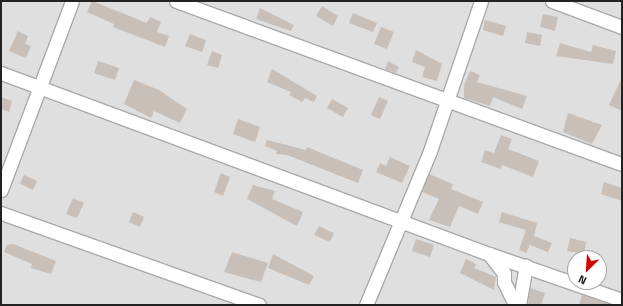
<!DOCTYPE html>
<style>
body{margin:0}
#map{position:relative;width:623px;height:306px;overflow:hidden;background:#f2efe9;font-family:"Titillium Web",sans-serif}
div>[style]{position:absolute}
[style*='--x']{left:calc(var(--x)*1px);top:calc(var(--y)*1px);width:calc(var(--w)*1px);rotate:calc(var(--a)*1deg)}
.residential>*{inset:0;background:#e0dfdf}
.building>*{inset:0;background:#c7bfb8}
.roads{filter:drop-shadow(1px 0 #a9a9a9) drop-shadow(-1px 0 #a9a9a9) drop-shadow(0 1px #a9a9a9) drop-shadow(0 -1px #a9a9a9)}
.minor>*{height:13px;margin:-6.5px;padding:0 6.5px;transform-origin:6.5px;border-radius:6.5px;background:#fff}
span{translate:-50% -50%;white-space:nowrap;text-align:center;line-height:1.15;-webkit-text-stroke:3.5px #fff;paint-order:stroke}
.frame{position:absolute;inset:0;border:2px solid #222;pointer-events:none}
.north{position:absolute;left:567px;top:250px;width:40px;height:40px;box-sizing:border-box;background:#fff;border:1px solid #a7a7a7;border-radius:50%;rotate:205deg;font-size:11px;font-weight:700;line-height:16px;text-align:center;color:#222}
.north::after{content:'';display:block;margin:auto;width:14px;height:18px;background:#d40000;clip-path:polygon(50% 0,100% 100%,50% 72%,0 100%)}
</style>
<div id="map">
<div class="residential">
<i style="clip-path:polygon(evenodd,1px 1px,622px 1px,622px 305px,1px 305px,1px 1px,575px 258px,599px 258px,599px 282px,575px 282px,575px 258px)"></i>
</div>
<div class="building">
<i style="clip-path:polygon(92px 1px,147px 23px,150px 17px,161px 22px,157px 32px,169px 36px,165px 47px,113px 27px,114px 24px,87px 12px)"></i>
<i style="clip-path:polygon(322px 6px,338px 16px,333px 26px,316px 16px)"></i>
<i style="clip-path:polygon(260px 8px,294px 25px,291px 31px,256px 19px)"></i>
<i style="clip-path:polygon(353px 13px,377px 23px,373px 32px,349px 23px)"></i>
<i style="clip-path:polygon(543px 14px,558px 17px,555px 31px,540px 27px)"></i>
<i style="clip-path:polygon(485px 20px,506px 26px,503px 36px,483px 30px)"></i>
<i style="clip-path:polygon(381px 27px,394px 32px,387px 49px,374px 44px)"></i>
<i style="clip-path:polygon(18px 31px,28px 36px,25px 44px,31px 46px,26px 58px,9px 51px)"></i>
<i style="clip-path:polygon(527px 32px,542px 35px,540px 46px,525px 43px)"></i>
<i style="clip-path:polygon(190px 34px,206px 40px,202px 52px,185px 46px)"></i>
<i style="clip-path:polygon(560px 43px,591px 52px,593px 45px,616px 51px,613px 64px,556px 56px)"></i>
<i style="clip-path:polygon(416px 50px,442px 64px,437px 81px,422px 77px,425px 67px,412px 62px)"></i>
<i style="clip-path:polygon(212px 51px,222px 55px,218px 68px,207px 65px)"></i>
<i style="clip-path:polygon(98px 61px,119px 68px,115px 80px,94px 73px)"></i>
<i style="clip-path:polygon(388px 61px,399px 67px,396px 73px,385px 69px)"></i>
<i style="clip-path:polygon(272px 69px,317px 96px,314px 102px,305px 98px,302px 102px,289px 95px,291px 92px,267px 82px)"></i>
<i style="clip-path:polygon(470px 71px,480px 75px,477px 82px,527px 96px,522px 109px,493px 97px,490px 106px,464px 98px,464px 85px)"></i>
<i style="clip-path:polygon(622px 77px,622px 111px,609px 105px)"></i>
<i style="clip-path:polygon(134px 80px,159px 90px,187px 109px,180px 123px,154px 111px,151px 118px,124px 104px)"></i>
<i style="clip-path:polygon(1px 97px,12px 101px,9px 112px,1px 109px)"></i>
<i style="clip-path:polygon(379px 97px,388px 101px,380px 119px,371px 115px)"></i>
<i style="clip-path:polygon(332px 99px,348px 108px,343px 117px,327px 108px)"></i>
<i style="clip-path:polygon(568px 113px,602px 125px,592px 144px,563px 132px)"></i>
<i style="clip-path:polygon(238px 119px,260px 127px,255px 142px,233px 134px)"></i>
<i style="clip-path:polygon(501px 135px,512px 139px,508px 149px,539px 161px,533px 177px,502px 165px,501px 169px,481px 162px,485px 150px,494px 153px)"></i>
<i style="clip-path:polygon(267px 140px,306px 150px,307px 147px,363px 170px,358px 183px,287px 155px,276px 154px,277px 151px,265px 146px)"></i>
<i style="clip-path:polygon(390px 157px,410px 166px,402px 183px,376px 172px,380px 163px,386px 166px)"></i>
<i style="clip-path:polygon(221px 173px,230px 177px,223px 196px,214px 192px)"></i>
<i style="clip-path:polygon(429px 174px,453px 184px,451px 189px,483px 202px,478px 214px,459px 206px,450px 227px,429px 220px,439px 199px,422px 192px)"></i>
<i style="clip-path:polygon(24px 175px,37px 181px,33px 190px,20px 184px)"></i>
<i style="clip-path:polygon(604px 182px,622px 188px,622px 201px,601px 194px)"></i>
<i style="clip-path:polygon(253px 185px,275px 191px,272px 199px,303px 212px,297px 226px,247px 199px)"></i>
<i style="clip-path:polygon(73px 198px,84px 203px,77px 218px,66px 214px)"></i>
<i style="clip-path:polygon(133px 212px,144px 217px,140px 227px,129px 222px)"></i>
<i style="clip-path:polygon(502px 212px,537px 223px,534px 236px,552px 243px,548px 252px,530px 245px,526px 253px,519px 250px,526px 230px,499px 222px)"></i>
<i style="clip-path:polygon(319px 226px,334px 233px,330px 242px,314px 235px)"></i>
<i style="clip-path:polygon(570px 238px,586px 242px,584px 254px,567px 251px)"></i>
<i style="clip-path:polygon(416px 239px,434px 245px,430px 257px,412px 251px)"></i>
<i style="clip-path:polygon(13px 244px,56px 261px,51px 274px,31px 268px,32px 264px,4px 252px,7px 245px)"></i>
<i style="clip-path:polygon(232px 252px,268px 263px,261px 282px,224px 272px)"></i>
<i style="clip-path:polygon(273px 254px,314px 276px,309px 285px,268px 268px)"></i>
<i style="clip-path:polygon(466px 259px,476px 264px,474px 268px,496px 277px,494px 290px,460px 273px)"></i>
<i style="clip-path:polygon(530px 288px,545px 293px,541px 305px,528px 305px)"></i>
<i style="clip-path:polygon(582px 295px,612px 305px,579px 305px)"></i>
</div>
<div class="roads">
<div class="minor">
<i style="--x:176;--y:1;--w:475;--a:20.1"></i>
<i style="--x:552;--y:1;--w:75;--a:20.4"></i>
<i style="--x:1;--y:73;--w:520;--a:20.35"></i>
<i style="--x:489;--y:254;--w:141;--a:19.1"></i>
<i style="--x:1;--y:190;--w:202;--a:-69.4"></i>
<i style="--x:1;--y:213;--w:274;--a:19.6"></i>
<i style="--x:489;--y:254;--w:24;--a:52"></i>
<i style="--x:504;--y:273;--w:9;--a:90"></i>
<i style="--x:504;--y:282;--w:25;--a:64"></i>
<i style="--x:366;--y:305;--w:167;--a:-67.4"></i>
<i style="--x:430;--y:151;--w:158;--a:-71.2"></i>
<i style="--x:519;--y:305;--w:40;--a:-80"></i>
</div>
</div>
<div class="frame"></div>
<div class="north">N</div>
</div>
